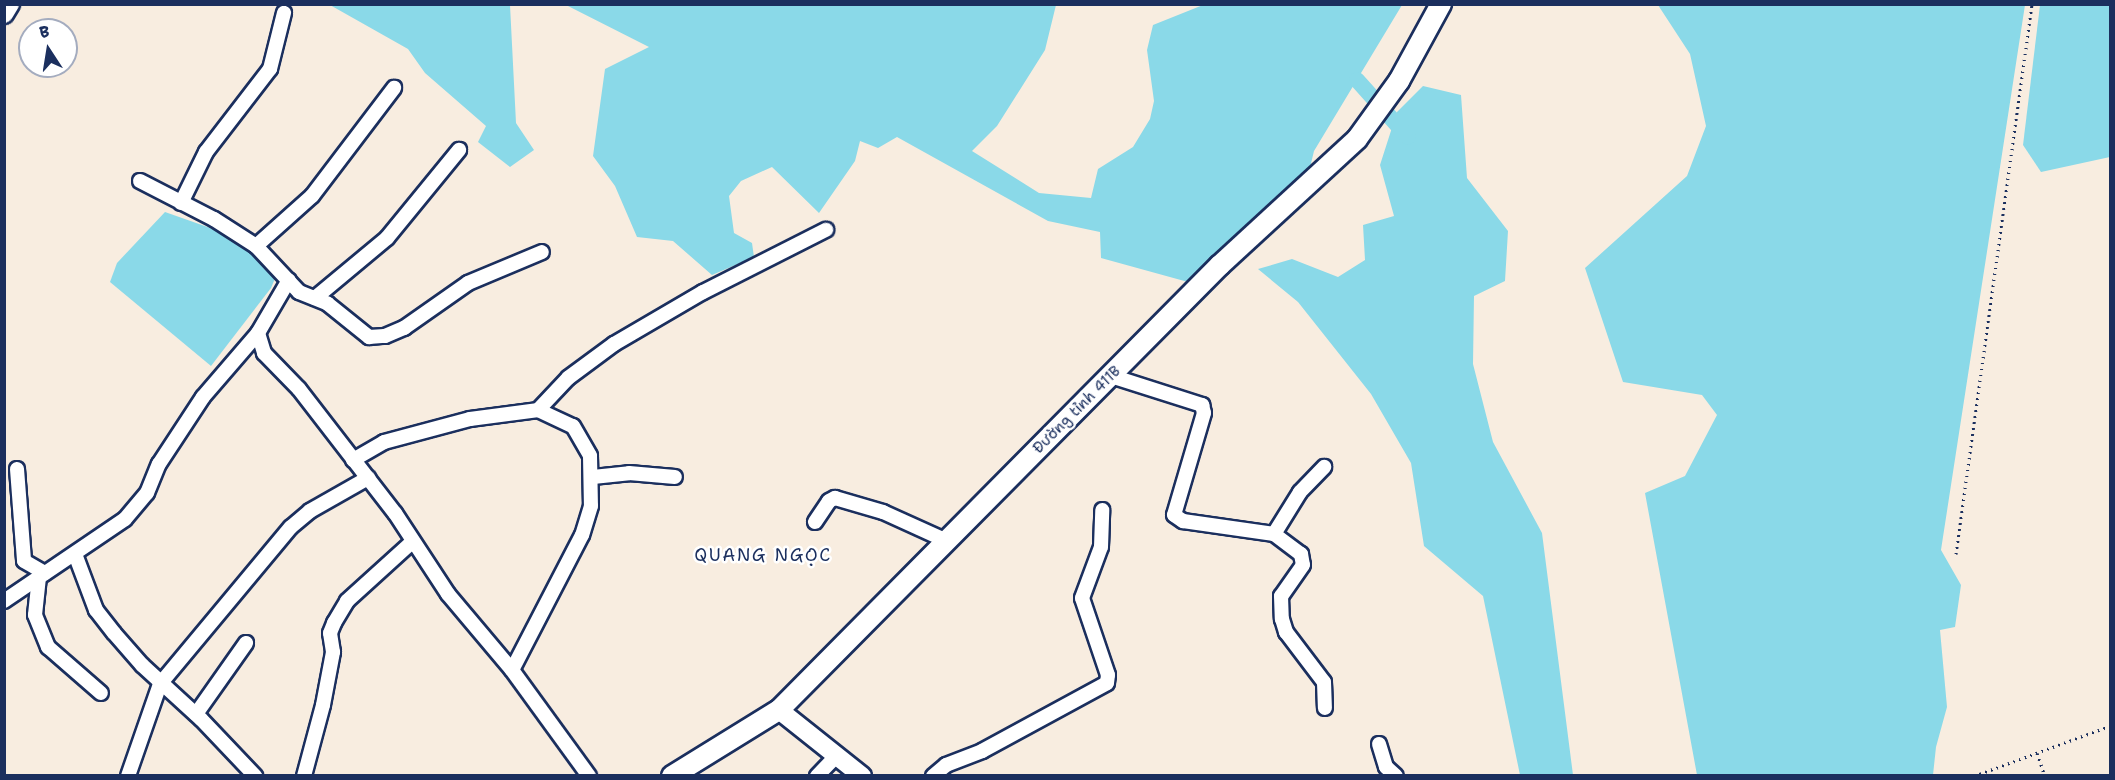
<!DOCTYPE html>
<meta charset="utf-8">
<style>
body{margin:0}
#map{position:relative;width:2115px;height:780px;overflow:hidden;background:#f8ede0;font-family:"Shantell Sans",sans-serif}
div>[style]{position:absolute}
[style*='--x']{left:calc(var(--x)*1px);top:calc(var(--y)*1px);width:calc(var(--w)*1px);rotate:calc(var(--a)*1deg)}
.water>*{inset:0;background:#8ad9e8}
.canal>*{height:16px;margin:-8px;padding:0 8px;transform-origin:8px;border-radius:8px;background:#8ad9e8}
.path>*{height:3px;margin-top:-1.5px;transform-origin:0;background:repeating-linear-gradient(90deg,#1b2f5e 0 1.5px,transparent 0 6px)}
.roads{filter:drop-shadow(2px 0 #1b2f5e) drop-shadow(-2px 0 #1b2f5e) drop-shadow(0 2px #1b2f5e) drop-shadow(0 -2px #1b2f5e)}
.minor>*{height:14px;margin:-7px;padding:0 7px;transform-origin:7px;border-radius:7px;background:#fff}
.tertiary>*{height:18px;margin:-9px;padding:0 9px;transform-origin:9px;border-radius:9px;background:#fff}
.secondary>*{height:20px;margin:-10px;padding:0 10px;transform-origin:10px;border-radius:10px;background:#fff}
span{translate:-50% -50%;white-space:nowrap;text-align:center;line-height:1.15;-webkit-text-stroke:5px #fff;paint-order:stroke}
.street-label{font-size:15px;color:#1b2f5e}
.quarter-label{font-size:18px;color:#1b2f5e;letter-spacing:1.5px}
.frame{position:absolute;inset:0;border:6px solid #1b2f5e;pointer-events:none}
.north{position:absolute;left:18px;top:18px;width:60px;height:60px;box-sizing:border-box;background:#fff;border:2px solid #a4acbf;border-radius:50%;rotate:348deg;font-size:16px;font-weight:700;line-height:24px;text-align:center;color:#1b2f5e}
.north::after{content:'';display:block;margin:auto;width:21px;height:27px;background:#1b2f5e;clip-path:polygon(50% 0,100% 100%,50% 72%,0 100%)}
</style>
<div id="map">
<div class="water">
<i style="clip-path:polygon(330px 5px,510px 5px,516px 123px,534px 150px,510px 167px,478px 142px,486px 126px,425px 73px,408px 49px)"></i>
<i style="clip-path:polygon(566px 5px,1056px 5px,1045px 50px,997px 126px,972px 151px,1039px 193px,1091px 198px,1098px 169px,1133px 147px,1150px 119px,1154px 101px,1147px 50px,1153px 25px,1203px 5px,1402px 5px,1314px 151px,1308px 176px,1188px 282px,1101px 258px,1100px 232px,1048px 221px,897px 137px,878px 148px,860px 141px,855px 161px,819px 213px,772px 167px,741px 181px,729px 196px,734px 233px,752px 243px,754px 257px,712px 275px,673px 241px,637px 237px,615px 186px,593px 156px,605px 69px,649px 47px)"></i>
<i style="clip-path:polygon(1658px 5px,2025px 5px,1941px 550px,1961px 585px,1955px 627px,1940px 630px,1947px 707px,1936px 747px,1933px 775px,1697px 775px,1645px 493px,1685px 476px,1717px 415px,1702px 395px,1623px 382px,1585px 268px,1687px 176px,1706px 126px,1690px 54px)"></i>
<i style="clip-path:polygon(2040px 5px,2110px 5px,2110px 157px,2041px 172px,2023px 145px)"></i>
<i style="clip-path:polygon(1423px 86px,1461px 95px,1467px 178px,1508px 231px,1505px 281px,1474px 296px,1473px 364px,1493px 442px,1542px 533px,1573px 775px,1520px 775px,1483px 596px,1424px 546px,1411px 463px,1371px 394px,1298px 302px,1258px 269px,1292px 259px,1338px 277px,1365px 260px,1363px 225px,1394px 216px,1380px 165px,1397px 112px)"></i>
<i style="clip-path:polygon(165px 212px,216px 230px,270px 266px,276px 276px,271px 288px,211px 366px,110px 282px,117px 263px)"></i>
</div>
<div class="canal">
<i style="--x:1357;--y:80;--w:76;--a:48.2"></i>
</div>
<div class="path">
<i style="--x:1956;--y:554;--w:555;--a:-82.13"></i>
<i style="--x:2037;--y:753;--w:24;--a:71"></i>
<i style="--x:1974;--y:776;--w:145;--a:-20.2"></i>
</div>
<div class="roads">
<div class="minor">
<i style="--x:140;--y:181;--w:83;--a:27.2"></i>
<i style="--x:214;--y:219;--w:50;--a:32.7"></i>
<i style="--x:256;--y:246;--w:63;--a:46.9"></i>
<i style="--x:299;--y:292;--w:31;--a:22"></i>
<i style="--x:328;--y:304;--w:53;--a:38.8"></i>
<i style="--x:369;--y:337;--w:16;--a:-4"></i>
<i style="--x:385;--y:336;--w:21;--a:-23"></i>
<i style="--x:404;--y:328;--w:78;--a:-35.1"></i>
<i style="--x:468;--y:283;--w:80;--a:-22.7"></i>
<i style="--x:181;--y:203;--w:57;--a:-63.9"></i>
<i style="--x:206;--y:152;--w:105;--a:-52.4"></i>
<i style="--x:270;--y:69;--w:58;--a:-76"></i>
<i style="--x:256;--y:246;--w:75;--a:-41.8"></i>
<i style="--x:312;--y:196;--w:136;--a:-52.8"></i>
<i style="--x:315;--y:298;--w:94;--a:-39.8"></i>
<i style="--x:387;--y:238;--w:114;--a:-50.7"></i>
<i style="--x:258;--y:333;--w:21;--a:73"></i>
<i style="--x:264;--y:353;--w:50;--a:45.8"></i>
<i style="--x:299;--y:389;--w:157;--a:52.3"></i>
<i style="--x:395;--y:513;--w:97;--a:56.8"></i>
<i style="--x:448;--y:594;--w:99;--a:49.9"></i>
<i style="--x:512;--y:670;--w:131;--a:54"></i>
<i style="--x:1111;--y:376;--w:96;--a:17.7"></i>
<i style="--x:1202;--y:405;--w:8;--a:76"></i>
<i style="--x:1204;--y:413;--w:106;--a:106.4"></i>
<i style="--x:1174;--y:515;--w:11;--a:34"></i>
<i style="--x:1183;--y:521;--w:92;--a:8.1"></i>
<i style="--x:1274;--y:534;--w:34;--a:37"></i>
<i style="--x:1301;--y:554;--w:11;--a:80"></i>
<i style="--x:1303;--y:565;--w:38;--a:125"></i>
<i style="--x:1281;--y:596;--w:23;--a:88"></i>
<i style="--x:1282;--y:619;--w:14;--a:73"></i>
<i style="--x:1286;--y:632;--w:63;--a:52.8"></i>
<i style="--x:1324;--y:682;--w:26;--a:88"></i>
<i style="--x:538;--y:410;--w:44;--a:-46.8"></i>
<i style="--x:568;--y:378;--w:57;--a:-36.5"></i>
<i style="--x:614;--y:344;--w:103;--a:-30.3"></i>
<i style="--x:703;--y:292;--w:138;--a:-26.8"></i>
<i style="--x:353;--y:460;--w:36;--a:-30"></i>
<i style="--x:384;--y:442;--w:89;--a:-15"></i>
<i style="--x:470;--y:419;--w:69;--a:-7.5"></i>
<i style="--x:538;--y:410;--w:38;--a:25"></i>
<i style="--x:573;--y:426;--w:34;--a:60"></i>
<i style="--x:590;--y:456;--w:50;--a:88.9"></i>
<i style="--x:591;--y:506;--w:30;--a:107"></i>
<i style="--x:582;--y:535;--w:152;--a:117.4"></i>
<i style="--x:17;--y:469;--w:92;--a:85.6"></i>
<i style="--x:24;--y:561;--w:24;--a:30"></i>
<i style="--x:593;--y:477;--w:36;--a:-6"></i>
<i style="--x:629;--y:473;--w:46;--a:5"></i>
<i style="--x:815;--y:522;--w:25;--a:-56"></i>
<i style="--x:829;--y:501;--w:7;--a:-27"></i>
<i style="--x:835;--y:498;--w:50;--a:16.3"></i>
<i style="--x:883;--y:512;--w:70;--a:24.4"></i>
<i style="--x:1274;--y:534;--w:49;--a:-58.2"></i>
<i style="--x:1300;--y:492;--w:35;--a:-46"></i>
<i style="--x:75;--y:554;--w:60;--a:69.4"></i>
<i style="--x:96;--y:610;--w:29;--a:52"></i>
<i style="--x:114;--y:633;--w:43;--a:48.8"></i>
<i style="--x:142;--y:665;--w:80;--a:42.5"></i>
<i style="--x:201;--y:719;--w:79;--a:46.5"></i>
<i style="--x:39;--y:577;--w:38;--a:96"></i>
<i style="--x:35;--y:615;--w:35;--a:68"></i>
<i style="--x:48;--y:647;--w:70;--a:41"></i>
<i style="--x:4;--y:601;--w:146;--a:-34.1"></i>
<i style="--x:125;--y:519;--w:34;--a:-50"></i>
<i style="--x:147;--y:493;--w:31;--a:-68"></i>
<i style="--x:159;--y:464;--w:80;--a:-56.7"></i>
<i style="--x:203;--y:397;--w:84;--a:-49.3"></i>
<i style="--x:258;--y:333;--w:61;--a:-59.7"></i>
<i style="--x:196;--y:714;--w:87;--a:-54.8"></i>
<i style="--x:1379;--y:744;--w:24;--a:73"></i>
<i style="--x:1386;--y:767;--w:13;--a:42"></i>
<i style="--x:128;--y:776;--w:97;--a:-70.8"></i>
<i style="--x:160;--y:684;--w:204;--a:-50.2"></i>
<i style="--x:291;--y:527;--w:25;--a:-40"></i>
<i style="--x:310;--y:511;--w:67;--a:-29.6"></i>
<i style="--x:304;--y:776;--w:73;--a:-75"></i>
<i style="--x:323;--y:705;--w:54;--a:-79.3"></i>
<i style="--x:333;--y:652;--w:19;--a:-99"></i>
<i style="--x:330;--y:633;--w:11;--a:-68"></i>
<i style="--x:334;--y:623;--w:26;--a:-59"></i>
<i style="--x:347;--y:601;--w:88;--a:-42.2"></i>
<i style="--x:817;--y:776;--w:29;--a:-46"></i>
<i style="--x:933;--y:776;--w:17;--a:-40"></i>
<i style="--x:946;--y:765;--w:39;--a:-21"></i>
<i style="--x:982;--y:751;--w:142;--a:-28.5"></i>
<i style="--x:1107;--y:683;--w:8;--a:-83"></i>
<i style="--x:1108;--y:675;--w:81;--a:-108.7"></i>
<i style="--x:1082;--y:598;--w:54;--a:-69.6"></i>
<i style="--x:1101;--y:547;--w:37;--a:-88"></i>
</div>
<div class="tertiary">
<i style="--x:4;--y:14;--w:12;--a:-59"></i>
<i style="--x:779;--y:710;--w:106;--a:38.5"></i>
</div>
<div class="secondary">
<i style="--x:672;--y:776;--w:126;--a:-31.7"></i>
<i style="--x:779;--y:710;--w:627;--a:-45.26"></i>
<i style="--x:1220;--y:265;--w:186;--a:-42.6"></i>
<i style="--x:1357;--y:139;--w:72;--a:-54.1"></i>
<i style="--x:1399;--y:81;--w:88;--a:-61.4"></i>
</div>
</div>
<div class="street-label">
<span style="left:1077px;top:410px;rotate:-45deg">Đường tỉnh 411B</span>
</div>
<div class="quarter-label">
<span style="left:763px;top:555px">QUANG NGỌC</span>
</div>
<div class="frame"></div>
<div class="north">B</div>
</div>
